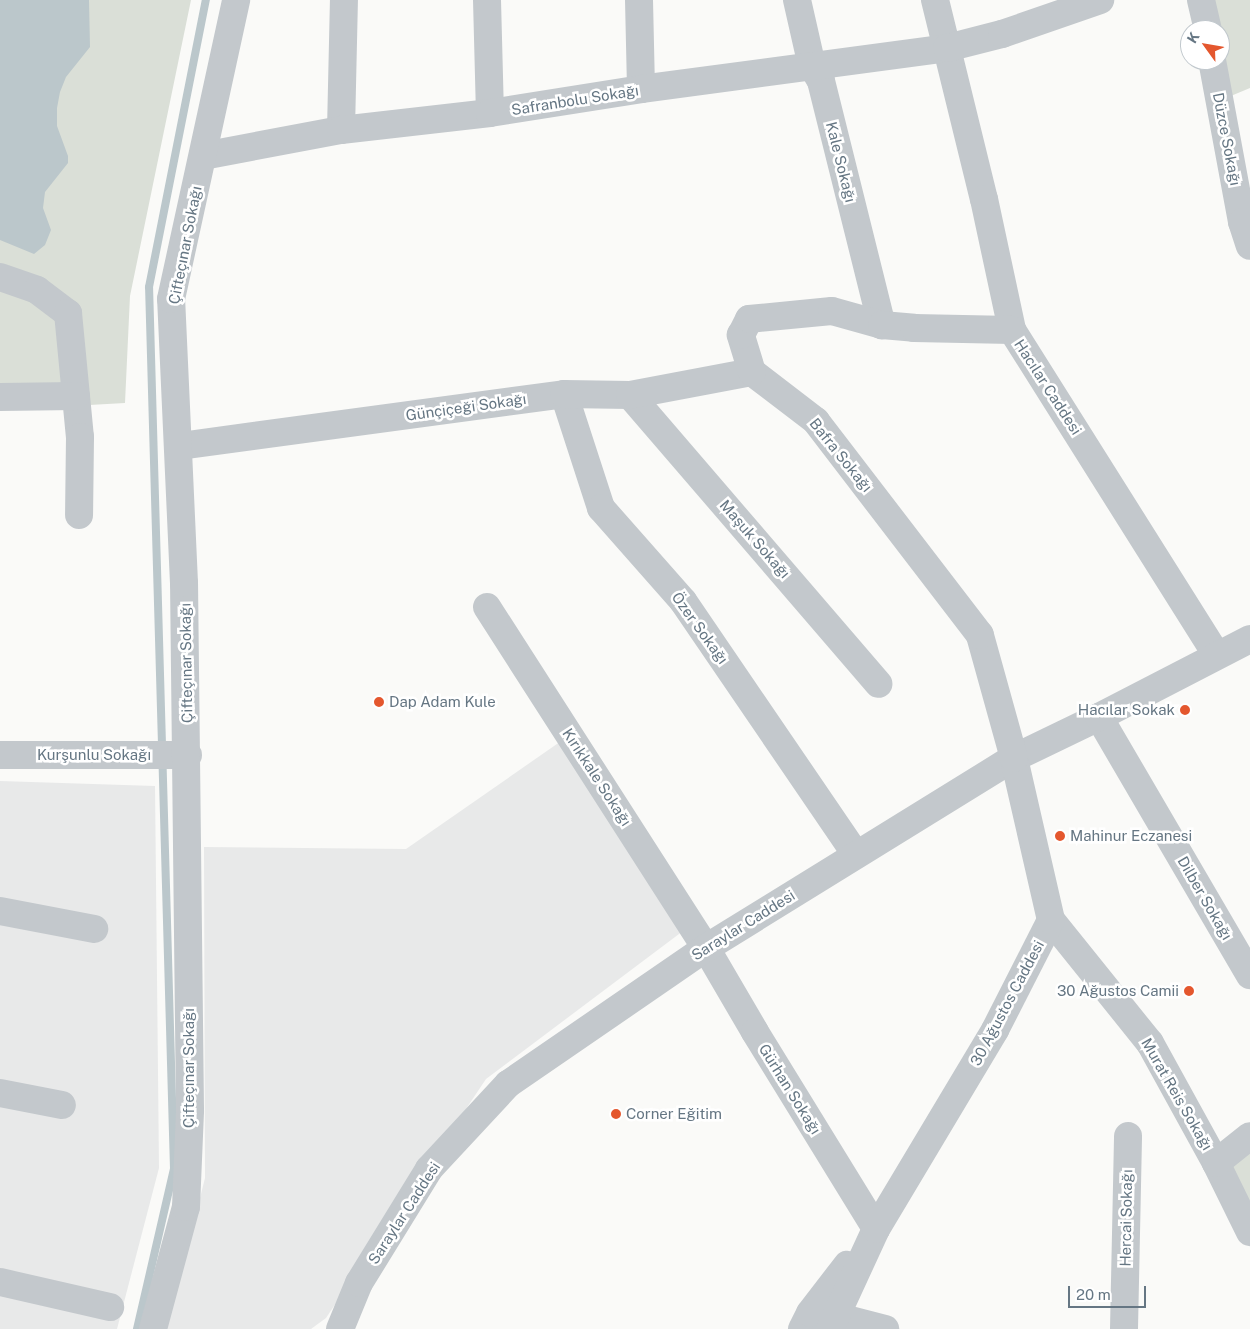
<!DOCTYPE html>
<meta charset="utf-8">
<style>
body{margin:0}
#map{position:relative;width:1250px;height:1329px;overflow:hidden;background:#fafaf8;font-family:"Public Sans",sans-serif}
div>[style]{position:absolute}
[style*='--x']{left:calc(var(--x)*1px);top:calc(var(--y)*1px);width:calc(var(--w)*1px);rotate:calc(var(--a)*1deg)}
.built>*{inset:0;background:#e8e9e9}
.green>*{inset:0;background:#dadfd7}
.water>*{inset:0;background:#bbc7cb}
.stream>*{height:8px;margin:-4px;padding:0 4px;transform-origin:4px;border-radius:4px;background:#bbc7cb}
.minor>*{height:28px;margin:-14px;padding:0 14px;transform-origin:14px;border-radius:14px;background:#c3c8cc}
.dots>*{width:14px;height:14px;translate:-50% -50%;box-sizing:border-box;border:2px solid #fff;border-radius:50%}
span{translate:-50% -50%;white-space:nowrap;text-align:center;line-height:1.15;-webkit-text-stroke:5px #fff;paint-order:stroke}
.street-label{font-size:15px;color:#657683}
.poi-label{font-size:15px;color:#657683}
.left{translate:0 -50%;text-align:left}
.right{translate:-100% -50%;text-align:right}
.north{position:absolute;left:1180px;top:20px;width:50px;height:50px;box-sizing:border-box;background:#fff;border:1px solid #c1c8cd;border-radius:50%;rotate:302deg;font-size:14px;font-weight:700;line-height:20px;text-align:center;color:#657683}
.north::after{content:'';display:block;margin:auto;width:18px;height:22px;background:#e4572e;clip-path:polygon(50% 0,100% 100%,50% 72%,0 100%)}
.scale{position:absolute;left:1068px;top:1286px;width:78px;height:22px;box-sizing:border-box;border:2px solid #657683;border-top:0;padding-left:6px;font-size:15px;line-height:18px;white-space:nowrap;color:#657683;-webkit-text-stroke:4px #fff;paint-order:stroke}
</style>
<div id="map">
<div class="built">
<i style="clip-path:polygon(577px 730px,699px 919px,486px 1079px,326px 1318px,311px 1329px,167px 1329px,205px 1178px,204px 847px,406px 849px)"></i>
<i style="clip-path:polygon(0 781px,155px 786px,159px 1168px,117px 1329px,0 1329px)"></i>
</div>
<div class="green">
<i style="clip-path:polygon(0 0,191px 0,130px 296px,125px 403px,0 410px)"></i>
<i style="clip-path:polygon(1207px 0,1250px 0,1250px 88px,1226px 98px,1220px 60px,1220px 30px)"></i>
<i style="clip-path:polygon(1250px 1150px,1250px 1201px,1223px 1170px)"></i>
</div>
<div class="water">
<i style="clip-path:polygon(0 0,89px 0,90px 47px,66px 77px,60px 92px,57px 108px,57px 126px,68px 156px,68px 163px,45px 192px,43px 208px,51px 230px,45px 245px,34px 254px,0 240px)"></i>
</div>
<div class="stream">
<i style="--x:137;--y:1329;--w:164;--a:-77"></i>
<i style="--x:174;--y:1169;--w:882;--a:-91.62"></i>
<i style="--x:149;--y:287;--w:293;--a:-78.8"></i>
</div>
<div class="minor">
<i style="--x:487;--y:0;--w:113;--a:88.5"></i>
<i style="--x:639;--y:0;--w:89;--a:88.7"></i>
<i style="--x:797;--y:0;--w:68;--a:77.2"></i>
<i style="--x:812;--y:66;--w:17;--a:59"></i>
<i style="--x:821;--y:81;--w:252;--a:76"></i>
<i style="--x:935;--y:0;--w:205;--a:76.2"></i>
<i style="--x:984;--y:199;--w:134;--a:77.9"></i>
<i style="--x:1012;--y:330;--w:384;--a:57.8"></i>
<i style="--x:1201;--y:0;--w:31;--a:77"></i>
<i style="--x:1212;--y:60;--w:165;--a:79.5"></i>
<i style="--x:1242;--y:222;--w:25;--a:72"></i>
<i style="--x:341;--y:130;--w:130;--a:-88.7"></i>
<i style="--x:203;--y:156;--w:140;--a:-10.7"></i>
<i style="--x:341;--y:130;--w:150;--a:-6.5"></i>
<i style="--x:490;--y:113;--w:153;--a:-9"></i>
<i style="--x:641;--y:89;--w:309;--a:-7.6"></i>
<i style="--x:947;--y:48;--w:57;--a:-14.3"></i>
<i style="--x:1002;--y:34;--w:104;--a:-19.1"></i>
<i style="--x:0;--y:277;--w:39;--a:19"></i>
<i style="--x:37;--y:290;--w:39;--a:37"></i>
<i style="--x:68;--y:313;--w:125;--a:84.5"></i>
<i style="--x:80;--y:437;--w:78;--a:90.7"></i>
<i style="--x:564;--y:394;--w:120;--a:72"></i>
<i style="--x:601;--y:508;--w:124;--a:48.6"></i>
<i style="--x:683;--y:601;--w:307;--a:55.7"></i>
<i style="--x:630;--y:395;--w:381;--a:49.3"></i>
<i style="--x:0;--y:397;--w:76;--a:-0.8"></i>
<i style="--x:180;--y:446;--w:388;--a:-7.7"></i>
<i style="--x:564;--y:394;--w:66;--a:0.9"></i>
<i style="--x:630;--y:395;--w:124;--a:-10.7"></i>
<i style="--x:487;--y:607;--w:405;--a:57.3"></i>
<i style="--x:706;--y:948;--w:97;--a:59.7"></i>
<i style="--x:755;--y:1032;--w:231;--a:58.4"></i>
<i style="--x:1099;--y:717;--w:299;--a:59.7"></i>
<i style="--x:0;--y:755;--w:188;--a:0"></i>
<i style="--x:0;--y:911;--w:96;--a:10.8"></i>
<i style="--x:1051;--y:920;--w:158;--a:51.2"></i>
<i style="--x:1150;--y:1043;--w:137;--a:61.2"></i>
<i style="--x:1216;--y:1163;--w:77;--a:63.8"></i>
<i style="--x:0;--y:1093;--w:63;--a:11"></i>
<i style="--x:1216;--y:1163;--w:43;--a:-38.5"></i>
<i style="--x:0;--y:1282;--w:113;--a:12.8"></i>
<i style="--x:835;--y:1316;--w:52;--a:14.6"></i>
<i style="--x:153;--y:1329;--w:126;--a:-74.9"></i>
<i style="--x:186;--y:1207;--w:97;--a:-87.6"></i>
<i style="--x:190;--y:1110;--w:527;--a:-90.65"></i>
<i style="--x:184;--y:583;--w:284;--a:-92.6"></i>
<i style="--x:171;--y:299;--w:306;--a:-77.7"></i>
<i style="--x:340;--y:1329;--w:50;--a:-67.6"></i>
<i style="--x:359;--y:1283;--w:134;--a:-58.4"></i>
<i style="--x:429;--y:1169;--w:116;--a:-47.1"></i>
<i style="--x:508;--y:1084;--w:240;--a:-34.5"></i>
<i style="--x:706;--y:948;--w:362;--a:-31.7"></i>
<i style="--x:1014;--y:758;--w:94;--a:-25.8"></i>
<i style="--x:1099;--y:717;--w:170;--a:-27.3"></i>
<i style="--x:802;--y:1329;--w:18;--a:-63"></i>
<i style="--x:810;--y:1313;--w:61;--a:-52.4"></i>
<i style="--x:830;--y:1329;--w:110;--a:-65.3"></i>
<i style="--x:876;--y:1229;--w:232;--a:-59.1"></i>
<i style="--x:995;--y:1030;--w:123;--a:-63"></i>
<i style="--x:1051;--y:920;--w:166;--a:-102.9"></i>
<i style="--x:1014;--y:758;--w:128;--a:-105.5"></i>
<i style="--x:980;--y:635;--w:270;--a:-127.5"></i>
<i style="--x:816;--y:421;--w:81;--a:-142.6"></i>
<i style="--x:752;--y:372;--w:39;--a:-107"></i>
<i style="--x:741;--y:335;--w:18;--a:-63"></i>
<i style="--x:749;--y:319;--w:83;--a:-5.5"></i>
<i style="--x:832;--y:311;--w:52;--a:15.6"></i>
<i style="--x:882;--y:325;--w:32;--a:5"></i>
<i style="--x:914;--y:328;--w:98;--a:1.2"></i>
<i style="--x:1124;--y:1329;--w:193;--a:-88.8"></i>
</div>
<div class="dots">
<i style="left:379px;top:702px;background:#e4572e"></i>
<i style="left:1185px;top:710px;background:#e4572e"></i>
<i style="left:1060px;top:836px;background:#e4572e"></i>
<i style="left:1189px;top:991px;background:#e4572e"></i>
<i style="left:616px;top:1114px;background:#e4572e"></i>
</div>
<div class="street-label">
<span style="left:575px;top:100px;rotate:-9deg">Safranbolu Sokağı</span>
<span style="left:1227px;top:139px;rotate:79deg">Düzce Sokağı</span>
<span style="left:841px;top:162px;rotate:76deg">Kale Sokağı</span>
<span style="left:185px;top:245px;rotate:-79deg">Çifteçınar Sokağı</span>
<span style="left:1048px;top:387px;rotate:57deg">Hacılar Caddesi</span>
<span style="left:466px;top:407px;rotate:-8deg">Günçiçeği Sokağı</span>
<span style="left:841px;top:455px;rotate:51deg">Bafra Sokağı</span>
<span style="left:755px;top:539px;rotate:49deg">Maşuk Sokağı</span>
<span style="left:700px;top:628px;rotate:54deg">Özer Sokağı</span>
<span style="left:186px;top:663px;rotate:-91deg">Çifteçınar Sokağı</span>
<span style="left:94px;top:755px">Kurşunlu Sokağı</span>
<span style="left:597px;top:777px;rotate:57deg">Kırıkkale Sokağı</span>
<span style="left:1205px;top:898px;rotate:60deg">Dilber Sokağı</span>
<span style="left:743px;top:925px;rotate:-32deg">Saraylar Caddesi</span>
<span style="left:1007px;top:1003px;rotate:-62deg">30 Ağustos Caddesi</span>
<span style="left:189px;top:1068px;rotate:-90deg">Çifteçınar Sokağı</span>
<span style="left:790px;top:1089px;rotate:58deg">Gürhan Sokağı</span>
<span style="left:1177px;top:1094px;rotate:60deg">Murat Reis Sokağı</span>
<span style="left:404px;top:1213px;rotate:-57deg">Saraylar Caddesi</span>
<span style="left:1126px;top:1218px;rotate:-89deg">Hercai Sokağı</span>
</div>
<div class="poi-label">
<span class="left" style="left:389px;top:702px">Dap Adam Kule</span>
<span class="right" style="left:1175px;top:710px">Hacılar Sokak</span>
<span class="left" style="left:1070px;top:836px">Mahinur Eczanesi</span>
<span class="right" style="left:1179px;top:991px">30 Ağustos Camii</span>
<span class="left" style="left:626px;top:1114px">Corner Eğitim</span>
</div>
<div class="north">K</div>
<div class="scale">20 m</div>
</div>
